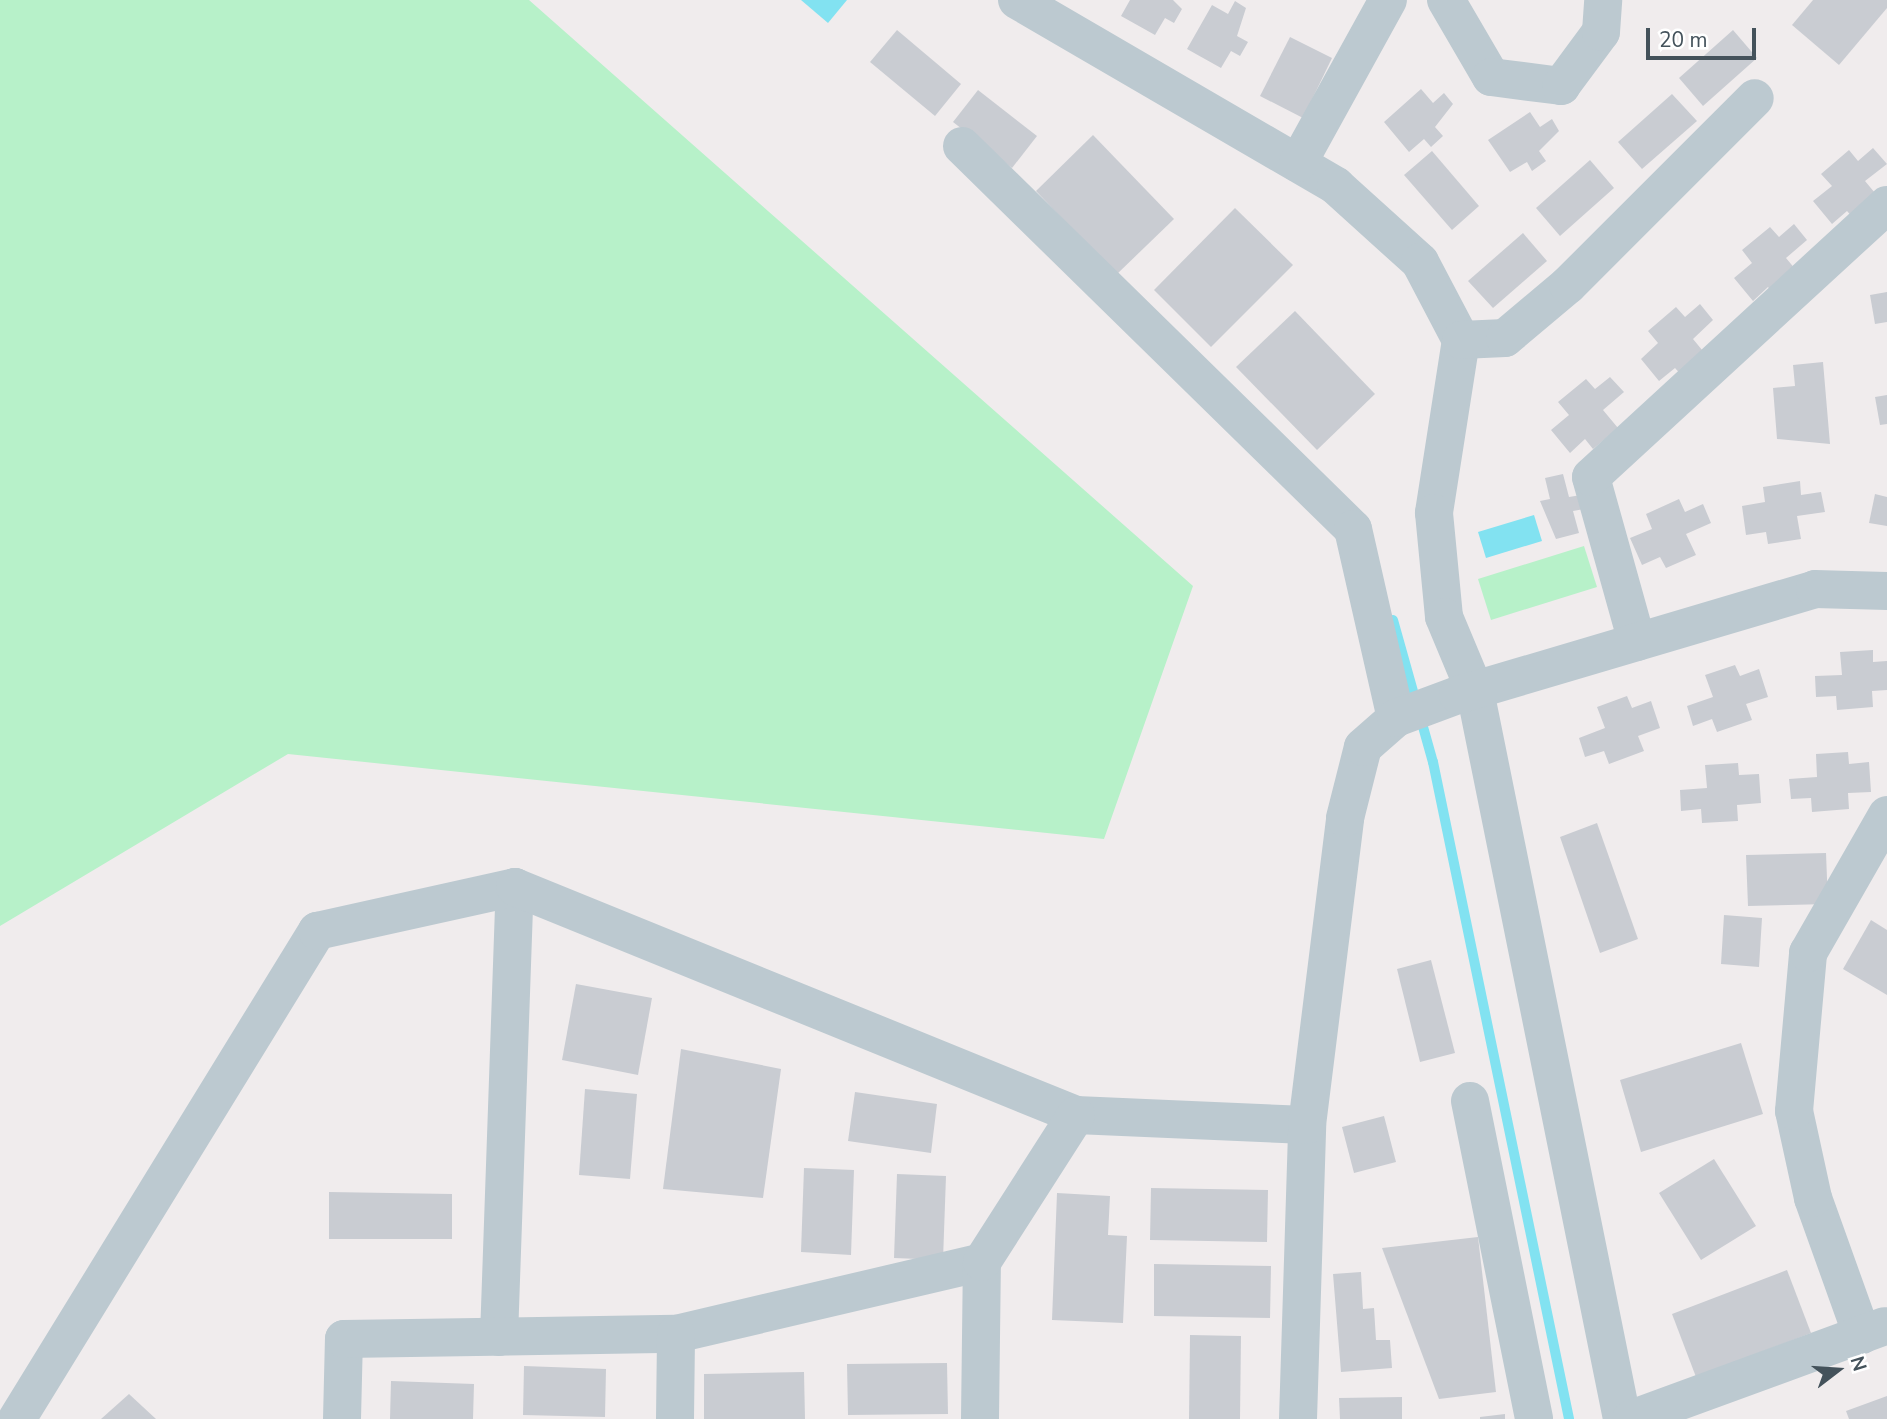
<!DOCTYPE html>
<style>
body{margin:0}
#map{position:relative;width:1887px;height:1419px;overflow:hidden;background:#f0eced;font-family:"Nunito Sans",sans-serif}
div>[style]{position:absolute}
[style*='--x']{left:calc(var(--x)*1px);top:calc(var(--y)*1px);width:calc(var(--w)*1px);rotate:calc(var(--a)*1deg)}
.green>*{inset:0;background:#b7f1c9}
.water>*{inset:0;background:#82e2f1}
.stream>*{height:10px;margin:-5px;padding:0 5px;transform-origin:5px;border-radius:5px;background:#82e2f1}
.building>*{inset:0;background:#c9ccd2}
.minor>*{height:38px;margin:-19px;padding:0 19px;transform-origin:19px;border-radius:19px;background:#bcc9d0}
span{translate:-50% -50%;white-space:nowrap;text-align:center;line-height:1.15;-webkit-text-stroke:5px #fff;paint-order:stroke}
.north{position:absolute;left:1803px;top:1335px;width:70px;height:70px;-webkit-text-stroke:5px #fff;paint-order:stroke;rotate:73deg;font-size:19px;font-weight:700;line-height:28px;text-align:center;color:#44525b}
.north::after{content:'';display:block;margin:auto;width:24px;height:32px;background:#44525b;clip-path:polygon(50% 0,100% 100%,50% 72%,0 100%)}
.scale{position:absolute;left:1646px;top:28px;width:110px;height:32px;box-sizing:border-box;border:4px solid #44525b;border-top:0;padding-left:9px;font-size:21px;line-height:24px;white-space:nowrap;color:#44525b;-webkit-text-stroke:5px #fff;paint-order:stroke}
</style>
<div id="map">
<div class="green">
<i style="clip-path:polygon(0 0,529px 0,1193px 586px,1104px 839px,288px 754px,0 926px)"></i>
<i style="clip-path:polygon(1584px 546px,1597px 587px,1491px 620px,1478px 579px)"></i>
</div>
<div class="water">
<i style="clip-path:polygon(801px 0,847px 0,828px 23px)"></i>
<i style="clip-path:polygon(1534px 515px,1542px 541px,1486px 558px,1478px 532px)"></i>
</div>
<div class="stream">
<i style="--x:1393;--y:620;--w:148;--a:74.3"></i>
<i style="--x:1433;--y:762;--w:671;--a:78.3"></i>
</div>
<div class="building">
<i style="clip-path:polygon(1130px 0,1173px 0,1182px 9px,1174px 23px,1165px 18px,1155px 35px,1121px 16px)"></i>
<i style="clip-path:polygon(1813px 0,1887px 0,1887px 8px,1839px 65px,1792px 25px)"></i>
<i style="clip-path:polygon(1235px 1px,1246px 8px,1237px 36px,1248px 42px,1240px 56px,1231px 51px,1221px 68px,1187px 49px,1212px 5px,1228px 14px)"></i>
<i style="clip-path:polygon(897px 30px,961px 84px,935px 116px,870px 62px)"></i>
<i style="clip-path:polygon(1733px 30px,1757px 58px,1703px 106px,1679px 78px)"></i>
<i style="clip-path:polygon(1290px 37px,1332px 58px,1303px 118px,1260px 96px)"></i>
<i style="clip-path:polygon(1421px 89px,1433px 103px,1444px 93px,1453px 104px,1435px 127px,1443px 136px,1431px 147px,1424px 139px,1409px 152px,1384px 122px)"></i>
<i style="clip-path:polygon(978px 90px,1037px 136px,1012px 168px,953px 122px)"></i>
<i style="clip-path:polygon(1672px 94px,1697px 121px,1642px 169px,1618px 142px)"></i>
<i style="clip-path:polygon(1530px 112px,1540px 127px,1552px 119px,1559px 131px,1539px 151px,1546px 161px,1532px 171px,1527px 162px,1510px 172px,1488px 140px)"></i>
<i style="clip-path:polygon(1093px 135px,1174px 219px,1116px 275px,1036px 191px)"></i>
<i style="clip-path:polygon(1873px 148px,1887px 164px,1865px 181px,1880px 199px,1855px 220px,1847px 211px,1832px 224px,1813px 201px,1832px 186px,1821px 174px,1849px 150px,1858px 161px)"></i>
<i style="clip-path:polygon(1432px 151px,1479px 206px,1452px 230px,1404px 175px)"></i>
<i style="clip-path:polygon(1590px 160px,1614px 188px,1560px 236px,1536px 208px)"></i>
<i style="clip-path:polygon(1235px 208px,1293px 265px,1211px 347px,1154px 290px)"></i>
<i style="clip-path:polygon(1794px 224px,1807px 240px,1786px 258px,1801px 276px,1776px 297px,1768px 287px,1753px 301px,1734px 278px,1752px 263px,1742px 250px,1770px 227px,1779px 237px)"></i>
<i style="clip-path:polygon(1523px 233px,1547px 261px,1493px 308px,1468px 281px)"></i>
<i style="clip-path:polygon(1887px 292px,1887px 322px,1875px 324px,1870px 295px)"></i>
<i style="clip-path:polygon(1700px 304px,1713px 320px,1693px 339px,1707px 356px,1683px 377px,1675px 368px,1659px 381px,1641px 359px,1658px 343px,1648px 331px,1676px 307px,1685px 317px)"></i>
<i style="clip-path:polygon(1295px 311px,1375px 394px,1317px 450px,1236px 367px)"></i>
<i style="clip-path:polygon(1823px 362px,1830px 444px,1777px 439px,1773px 388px,1795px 386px,1793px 365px)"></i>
<i style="clip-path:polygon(1610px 377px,1624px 392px,1603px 410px,1618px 428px,1593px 449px,1585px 439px,1570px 453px,1551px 430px,1569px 415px,1558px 402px,1586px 379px,1595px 389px)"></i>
<i style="clip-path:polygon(1887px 395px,1887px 424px,1880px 425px,1875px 397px)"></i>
<i style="clip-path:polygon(1563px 474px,1569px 497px,1581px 495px,1584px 509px,1573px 511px,1579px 533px,1556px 539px,1540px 501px,1550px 499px,1545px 478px)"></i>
<i style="clip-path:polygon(1800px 481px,1801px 495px,1821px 492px,1825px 512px,1797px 516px,1801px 539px,1768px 544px,1766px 532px,1746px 535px,1742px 506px,1765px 502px,1763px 487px)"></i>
<i style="clip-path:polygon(1875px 494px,1887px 497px,1887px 526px,1869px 523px)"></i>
<i style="clip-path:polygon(1679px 499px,1685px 512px,1703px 504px,1711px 523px,1686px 534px,1696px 555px,1666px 568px,1660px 557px,1642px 565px,1630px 538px,1652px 529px,1646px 514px)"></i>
<i style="clip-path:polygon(1873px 650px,1873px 662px,1887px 661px,1887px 690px,1872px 691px,1873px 707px,1837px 710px,1836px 696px,1816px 697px,1815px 676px,1842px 675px,1840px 652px)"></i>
<i style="clip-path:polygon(1735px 665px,1740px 676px,1759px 669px,1768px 697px,1746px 704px,1752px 720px,1717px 732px,1712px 719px,1693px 726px,1687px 706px,1713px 697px,1705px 675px)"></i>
<i style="clip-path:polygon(1627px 696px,1632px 708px,1651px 701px,1660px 728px,1638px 736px,1644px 751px,1609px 764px,1604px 751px,1585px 757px,1579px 738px,1605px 728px,1597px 707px)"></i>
<i style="clip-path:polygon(1848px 752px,1849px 764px,1869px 762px,1871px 792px,1848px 793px,1849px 809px,1812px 812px,1811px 798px,1791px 799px,1789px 779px,1817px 777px,1816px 754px)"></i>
<i style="clip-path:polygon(1738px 763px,1739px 775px,1759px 774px,1761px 803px,1737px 805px,1738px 821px,1702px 823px,1701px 809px,1681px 811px,1680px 790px,1707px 788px,1705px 765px)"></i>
<i style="clip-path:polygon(1597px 823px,1638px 939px,1600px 953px,1560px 837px)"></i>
<i style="clip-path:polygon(1826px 853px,1828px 904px,1748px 906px,1746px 855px)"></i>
<i style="clip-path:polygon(1724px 915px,1762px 918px,1759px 967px,1721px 964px)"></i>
<i style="clip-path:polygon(1871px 920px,1887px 930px,1887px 995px,1843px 969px)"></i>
<i style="clip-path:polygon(1431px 960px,1455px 1053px,1420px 1062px,1397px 969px)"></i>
<i style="clip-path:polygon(576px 984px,652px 998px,638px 1075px,562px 1060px)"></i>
<i style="clip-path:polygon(1741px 1043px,1763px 1114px,1641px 1152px,1620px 1080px)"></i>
<i style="clip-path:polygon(681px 1049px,781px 1069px,763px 1198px,663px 1189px)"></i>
<i style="clip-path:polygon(585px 1089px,637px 1094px,630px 1179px,579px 1175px)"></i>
<i style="clip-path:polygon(855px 1092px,937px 1104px,931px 1153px,848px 1141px)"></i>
<i style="clip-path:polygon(1384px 1116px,1396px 1162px,1354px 1173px,1342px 1127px)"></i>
<i style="clip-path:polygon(1714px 1159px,1756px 1226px,1701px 1260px,1659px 1193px)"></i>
<i style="clip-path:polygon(804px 1168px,854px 1170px,851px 1255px,801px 1252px)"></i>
<i style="clip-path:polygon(897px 1174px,946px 1176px,943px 1260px,894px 1258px)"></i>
<i style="clip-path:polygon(1151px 1188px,1268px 1190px,1267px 1242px,1150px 1240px)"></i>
<i style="clip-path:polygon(329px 1192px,452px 1194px,452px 1239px,329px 1239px)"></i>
<i style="clip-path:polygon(1057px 1193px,1110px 1196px,1108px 1235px,1127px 1236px,1123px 1323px,1052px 1320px)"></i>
<i style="clip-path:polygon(1478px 1237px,1496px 1392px,1439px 1399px,1382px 1248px)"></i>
<i style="clip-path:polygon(1154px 1264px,1271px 1266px,1270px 1318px,1154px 1316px)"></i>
<i style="clip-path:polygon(1787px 1270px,1811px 1333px,1696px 1377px,1672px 1314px)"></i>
<i style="clip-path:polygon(1361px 1272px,1363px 1309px,1374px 1308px,1376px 1340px,1390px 1340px,1392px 1368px,1341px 1372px,1333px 1274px)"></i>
<i style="clip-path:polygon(1190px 1335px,1241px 1336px,1240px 1419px,1189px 1419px)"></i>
<i style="clip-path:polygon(947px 1363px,948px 1414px,848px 1415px,847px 1364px)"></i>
<i style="clip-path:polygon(524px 1366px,606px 1369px,605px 1417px,523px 1415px)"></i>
<i style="clip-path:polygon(804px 1372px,805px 1419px,704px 1419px,704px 1374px)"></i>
<i style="clip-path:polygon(391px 1381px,474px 1384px,473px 1419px,390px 1419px)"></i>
<i style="clip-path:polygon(129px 1394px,156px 1419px,101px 1419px)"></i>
<i style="clip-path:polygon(1887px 1396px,1887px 1419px,1849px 1419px,1846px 1411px)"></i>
<i style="clip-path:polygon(1402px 1397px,1402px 1419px,1340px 1419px,1339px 1398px)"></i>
<i style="clip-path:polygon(1505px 1414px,1505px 1419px,1480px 1419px,1480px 1417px)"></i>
</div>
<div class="minor">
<i style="--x:1017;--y:0;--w:369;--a:30.2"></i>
<i style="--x:1336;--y:186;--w:113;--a:42.1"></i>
<i style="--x:1420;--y:262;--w:88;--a:62.3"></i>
<i style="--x:1461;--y:340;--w:175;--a:98.9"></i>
<i style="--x:1434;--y:513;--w:104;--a:84.5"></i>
<i style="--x:1444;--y:617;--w:80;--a:67.3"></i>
<i style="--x:1475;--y:691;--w:743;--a:78.58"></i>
<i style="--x:1446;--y:0;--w:89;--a:59.7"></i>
<i style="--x:1491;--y:77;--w:71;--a:7.3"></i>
<i style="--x:1561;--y:86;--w:67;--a:-53.5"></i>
<i style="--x:1601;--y:32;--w:32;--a:-86"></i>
<i style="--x:962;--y:146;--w:547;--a:44.41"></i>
<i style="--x:1353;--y:529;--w:194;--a:77.2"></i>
<i style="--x:1298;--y:163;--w:186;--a:-61.1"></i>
<i style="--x:1461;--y:340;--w:44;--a:-2.6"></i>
<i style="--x:1505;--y:338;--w:82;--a:-40.1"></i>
<i style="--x:1568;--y:285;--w:264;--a:-45"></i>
<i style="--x:1637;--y:642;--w:171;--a:-105.6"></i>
<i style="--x:1591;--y:477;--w:402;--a:-42.6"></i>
<i style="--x:1470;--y:1101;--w:324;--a:78.6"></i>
<i style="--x:1862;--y:1335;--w:145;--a:-109.7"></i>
<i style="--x:1813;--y:1198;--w:89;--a:-102.3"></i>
<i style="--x:1794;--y:1111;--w:159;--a:-84.9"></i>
<i style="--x:1808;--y:953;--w:159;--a:-60.2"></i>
<i style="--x:499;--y:1337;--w:450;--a:-88"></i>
<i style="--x:17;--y:1419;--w:573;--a:-58.42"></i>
<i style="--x:317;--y:931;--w:203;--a:-12.5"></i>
<i style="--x:515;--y:887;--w:606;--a:22.12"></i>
<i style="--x:1076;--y:1115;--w:231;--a:2.5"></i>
<i style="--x:342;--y:1419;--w:80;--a:-88.6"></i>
<i style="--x:344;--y:1339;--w:332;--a:-0.9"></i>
<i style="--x:676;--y:1334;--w:314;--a:-13.2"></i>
<i style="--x:675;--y:1419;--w:85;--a:-89.3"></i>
<i style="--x:980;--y:1419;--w:157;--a:-89.3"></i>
<i style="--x:982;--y:1262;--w:174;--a:-57.4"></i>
<i style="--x:1298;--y:1419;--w:294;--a:-88.2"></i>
<i style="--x:1307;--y:1125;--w:309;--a:-82.9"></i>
<i style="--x:1345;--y:818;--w:73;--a:-75.8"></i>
<i style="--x:1363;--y:747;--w:44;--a:-41.3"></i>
<i style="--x:1396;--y:718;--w:66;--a:-20.4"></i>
<i style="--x:1458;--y:695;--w:372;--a:-16.5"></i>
<i style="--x:1815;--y:589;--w:72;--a:1.6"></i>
<i style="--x:1631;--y:1419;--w:270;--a:-20.1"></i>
</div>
<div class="north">N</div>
<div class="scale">20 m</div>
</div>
